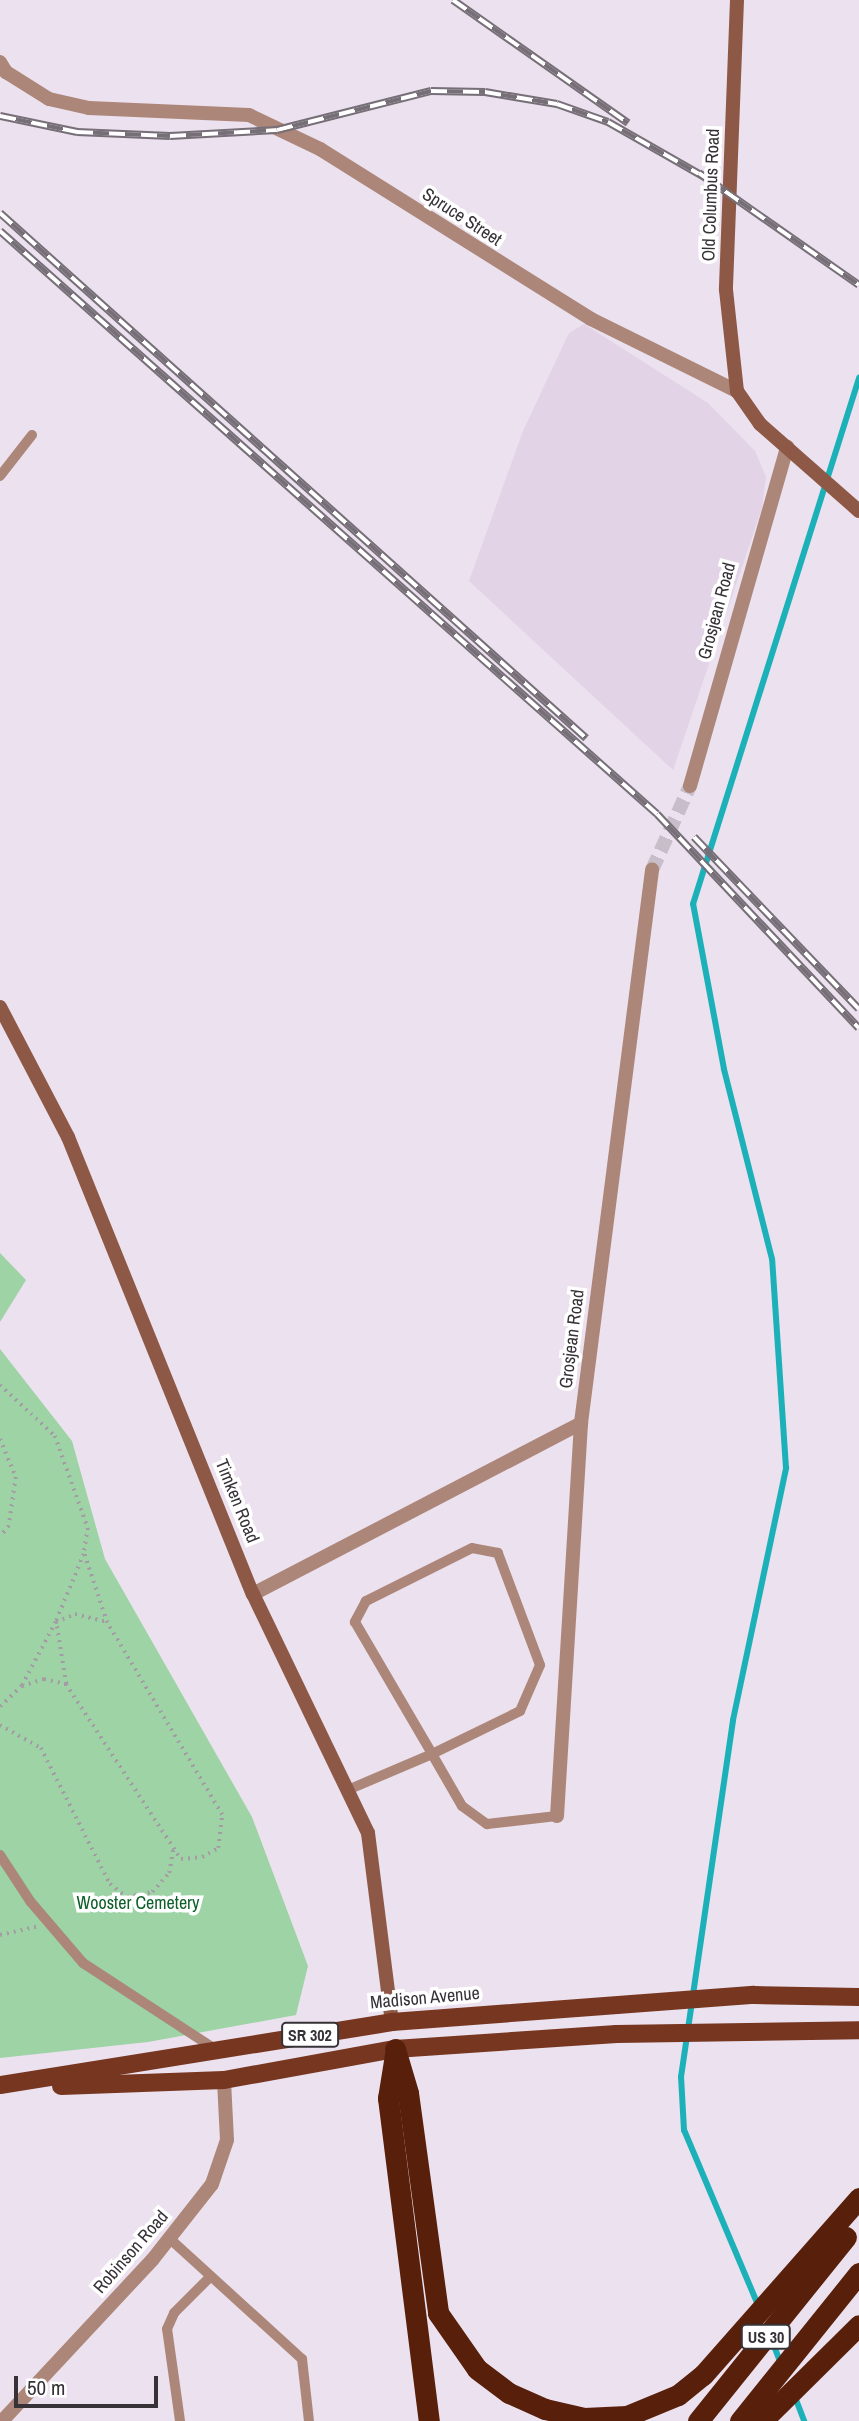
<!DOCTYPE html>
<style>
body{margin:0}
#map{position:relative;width:859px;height:2421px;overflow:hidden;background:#ece1ee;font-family:"Archivo Narrow",sans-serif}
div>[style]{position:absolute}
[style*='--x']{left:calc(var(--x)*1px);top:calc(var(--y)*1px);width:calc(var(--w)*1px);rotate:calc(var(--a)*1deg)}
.built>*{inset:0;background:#e2d3e6}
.green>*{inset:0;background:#9dd3a5}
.stream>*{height:6px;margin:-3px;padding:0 3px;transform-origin:3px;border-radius:3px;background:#1cb1b9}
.street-tunnel>*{height:14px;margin-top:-7px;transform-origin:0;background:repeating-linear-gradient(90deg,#c8bec9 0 14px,transparent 0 21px)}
.path>*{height:3.5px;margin-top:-1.75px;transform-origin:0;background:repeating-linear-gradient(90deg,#a49ca5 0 2px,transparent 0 7px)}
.lane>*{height:10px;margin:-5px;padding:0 5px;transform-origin:5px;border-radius:5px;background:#ac8679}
.street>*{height:14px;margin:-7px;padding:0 7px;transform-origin:7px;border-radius:7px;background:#ac8679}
.secondary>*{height:14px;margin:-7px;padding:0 7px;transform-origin:7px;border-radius:7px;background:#8e5846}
.primary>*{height:18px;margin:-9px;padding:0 9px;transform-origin:9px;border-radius:9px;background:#763620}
.highway>*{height:21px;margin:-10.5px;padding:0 10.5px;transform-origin:10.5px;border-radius:10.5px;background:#581f0a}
.rail>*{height:8px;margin-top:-4px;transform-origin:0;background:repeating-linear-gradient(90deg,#fff 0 16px,#766f77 0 32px);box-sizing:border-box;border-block:2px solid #766f77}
span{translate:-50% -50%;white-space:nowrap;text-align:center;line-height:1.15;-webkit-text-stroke:7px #fff;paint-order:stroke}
.shield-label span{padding:2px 5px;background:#fff;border:2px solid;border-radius:5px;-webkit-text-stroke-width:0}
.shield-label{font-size:16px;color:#363237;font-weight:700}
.street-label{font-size:18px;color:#363237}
.park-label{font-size:18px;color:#0e6029}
.scale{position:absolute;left:14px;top:2376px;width:144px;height:32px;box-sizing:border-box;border:4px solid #363237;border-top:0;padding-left:9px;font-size:21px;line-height:24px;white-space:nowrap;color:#363237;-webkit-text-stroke:5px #fff;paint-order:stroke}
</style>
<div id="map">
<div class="built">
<i style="clip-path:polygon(584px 324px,708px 403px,755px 451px,766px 477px,762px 508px,673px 770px,469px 581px,523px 431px,569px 333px)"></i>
</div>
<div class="green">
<i style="clip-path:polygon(0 1253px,26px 1280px,0 1322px)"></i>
<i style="clip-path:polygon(0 1349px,72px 1441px,105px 1559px,252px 1817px,308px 1966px,296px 2015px,148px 2042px,0 2058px)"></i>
</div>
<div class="stream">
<i style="--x:758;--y:2305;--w:190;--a:-112.9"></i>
<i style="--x:684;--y:2130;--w:53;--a:-93.2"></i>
<i style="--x:681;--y:2077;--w:361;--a:-81.7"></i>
<i style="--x:733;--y:1720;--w:258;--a:-78.1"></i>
<i style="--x:786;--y:1468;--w:209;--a:-93.8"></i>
<i style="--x:772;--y:1259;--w:196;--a:-104.2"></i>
<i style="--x:724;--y:1069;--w:168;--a:-100.6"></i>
<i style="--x:693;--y:904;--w:552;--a:-72.48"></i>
<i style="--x:771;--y:2338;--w:28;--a:69"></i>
<i style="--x:795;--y:2397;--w:26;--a:69"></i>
</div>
<div class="street-tunnel">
<i style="--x:652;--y:870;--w:92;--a:-65.7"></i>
</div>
<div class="path">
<i style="--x:0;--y:1385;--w:75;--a:42.8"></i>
<i style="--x:55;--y:1436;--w:98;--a:70.3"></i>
<i style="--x:88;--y:1528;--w:26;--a:99"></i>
<i style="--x:84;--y:1554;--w:74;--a:112.4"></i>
<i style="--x:56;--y:1622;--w:72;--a:118"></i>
<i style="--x:22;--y:1686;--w:30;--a:136"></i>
<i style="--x:0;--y:1439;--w:41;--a:67.2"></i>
<i style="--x:16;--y:1477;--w:49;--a:98.1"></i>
<i style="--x:9;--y:1526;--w:14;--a:129"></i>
<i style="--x:66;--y:1684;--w:63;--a:-99.2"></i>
<i style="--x:56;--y:1622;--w:21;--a:-23"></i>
<i style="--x:75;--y:1614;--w:32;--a:14"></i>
<i style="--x:22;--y:1686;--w:23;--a:-18"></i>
<i style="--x:44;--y:1679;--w:23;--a:13"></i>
<i style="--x:66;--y:1684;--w:209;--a:56.7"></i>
<i style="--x:181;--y:1859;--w:21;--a:-5"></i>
<i style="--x:202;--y:1857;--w:18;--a:-29"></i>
<i style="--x:218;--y:1848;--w:33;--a:-83"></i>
<i style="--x:222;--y:1815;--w:224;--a:-120.9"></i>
<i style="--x:107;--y:1623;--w:73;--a:-108.4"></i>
<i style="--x:0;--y:1725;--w:47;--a:29.3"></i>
<i style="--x:41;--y:1748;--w:153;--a:63.1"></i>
<i style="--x:110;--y:1884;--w:21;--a:37"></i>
<i style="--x:127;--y:1897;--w:25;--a:-11"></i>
<i style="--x:152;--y:1892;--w:25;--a:-48"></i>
<i style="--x:169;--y:1873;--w:23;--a:-80"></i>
<i style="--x:0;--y:1935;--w:37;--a:-13"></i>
</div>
<div class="lane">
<i style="--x:0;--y:476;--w:52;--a:-52"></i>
<i style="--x:350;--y:1789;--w:89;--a:-23.1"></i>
<i style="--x:432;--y:1754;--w:98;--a:-26"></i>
<i style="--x:520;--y:1711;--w:50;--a:-66.5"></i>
<i style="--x:540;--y:1665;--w:120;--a:-110.6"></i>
<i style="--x:498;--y:1553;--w:26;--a:-169"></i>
<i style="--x:472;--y:1548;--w:119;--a:153.4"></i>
<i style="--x:366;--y:1601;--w:24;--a:118"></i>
<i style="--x:355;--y:1622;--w:153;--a:59.7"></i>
<i style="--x:432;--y:1754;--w:60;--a:60"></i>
<i style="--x:462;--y:1806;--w:31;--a:36"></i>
<i style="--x:487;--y:1824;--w:70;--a:-6.5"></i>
<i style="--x:0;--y:1855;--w:55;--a:56.9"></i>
<i style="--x:30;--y:1901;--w:82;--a:49.5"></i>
<i style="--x:83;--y:1963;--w:158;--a:33.1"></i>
<i style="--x:169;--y:2238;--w:180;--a:42.3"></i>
<i style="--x:302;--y:2359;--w:62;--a:83.6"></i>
<i style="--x:180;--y:2421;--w:93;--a:-98"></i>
<i style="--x:167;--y:2329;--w:17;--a:-66"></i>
<i style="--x:174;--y:2313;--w:52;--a:-45"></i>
</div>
<div class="street">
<i style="--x:0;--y:62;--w:12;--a:59"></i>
<i style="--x:6;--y:72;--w:51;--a:32.1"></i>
<i style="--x:49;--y:99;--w:41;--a:12.7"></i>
<i style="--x:89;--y:108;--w:160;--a:2.5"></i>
<i style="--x:249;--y:115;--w:79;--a:25.6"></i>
<i style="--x:320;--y:149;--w:320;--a:32.1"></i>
<i style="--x:591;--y:319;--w:163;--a:26.3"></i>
<i style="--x:690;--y:786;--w:353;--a:-74"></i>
<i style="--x:253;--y:1594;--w:370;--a:-27.5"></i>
<i style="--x:557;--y:1816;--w:394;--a:-86.5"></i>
<i style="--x:581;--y:1423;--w:558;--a:-82.68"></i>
<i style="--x:2;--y:2421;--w:221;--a:-47"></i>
<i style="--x:153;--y:2259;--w:95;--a:-51.8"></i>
<i style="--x:212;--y:2184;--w:46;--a:-71.2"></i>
<i style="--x:227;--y:2140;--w:60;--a:-92.9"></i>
</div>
<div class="secondary">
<i style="--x:737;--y:0;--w:290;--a:92.2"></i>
<i style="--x:726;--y:290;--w:102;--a:83.8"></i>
<i style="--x:737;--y:391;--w:40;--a:55.1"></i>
<i style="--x:760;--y:424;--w:132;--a:41.3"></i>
<i style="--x:0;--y:1007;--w:147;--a:62.4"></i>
<i style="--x:68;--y:1137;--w:493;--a:68"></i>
<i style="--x:253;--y:1594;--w:265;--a:64.3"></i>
<i style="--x:368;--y:1833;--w:191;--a:82.8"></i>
</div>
<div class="primary">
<i style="--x:0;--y:2085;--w:397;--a:-9.1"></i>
<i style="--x:392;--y:2022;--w:363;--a:-4.3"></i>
<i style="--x:754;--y:1995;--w:105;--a:1.1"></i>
<i style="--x:61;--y:2086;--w:163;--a:-2.1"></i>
<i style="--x:224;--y:2080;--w:174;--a:-10.3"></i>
<i style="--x:395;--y:2049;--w:222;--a:-3.9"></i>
<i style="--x:616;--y:2034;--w:243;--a:-0.9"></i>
</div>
<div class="highway">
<i style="--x:395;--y:2049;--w:46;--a:73.5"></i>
<i style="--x:408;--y:2093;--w:222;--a:82.2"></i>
<i style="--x:438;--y:2313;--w:68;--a:55.1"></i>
<i style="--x:477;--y:2369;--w:40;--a:37"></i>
<i style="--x:509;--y:2393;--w:39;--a:24"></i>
<i style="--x:545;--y:2409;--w:40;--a:13"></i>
<i style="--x:584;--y:2418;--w:43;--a:-2.7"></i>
<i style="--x:627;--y:2416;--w:55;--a:-22.4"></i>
<i style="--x:678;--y:2395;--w:32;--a:-39"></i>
<i style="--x:703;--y:2375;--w:236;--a:-48.6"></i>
<i style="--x:395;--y:2055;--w:44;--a:99.2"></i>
<i style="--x:388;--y:2098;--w:326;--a:82.8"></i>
<i style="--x:698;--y:2421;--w:236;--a:-51.2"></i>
<i style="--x:740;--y:2421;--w:190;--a:-51.2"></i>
<i style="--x:762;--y:2421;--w:136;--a:-44.7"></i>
</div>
<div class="rail">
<i style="--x:453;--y:0;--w:214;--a:35.1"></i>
<i style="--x:0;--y:116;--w:79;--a:11.7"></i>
<i style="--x:77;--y:132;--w:93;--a:2.5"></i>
<i style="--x:170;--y:136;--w:107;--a:-3.2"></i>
<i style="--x:277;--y:130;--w:159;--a:-14.2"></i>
<i style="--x:431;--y:91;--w:54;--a:1.1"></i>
<i style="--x:485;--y:92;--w:73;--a:9.5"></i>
<i style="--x:557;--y:104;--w:54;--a:19.4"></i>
<i style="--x:608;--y:122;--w:113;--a:29.7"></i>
<i style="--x:699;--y:173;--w:195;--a:35"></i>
<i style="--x:0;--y:213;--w:787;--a:41.86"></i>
<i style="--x:0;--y:231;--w:878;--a:41.58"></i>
<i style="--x:657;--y:814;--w:294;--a:46.7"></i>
<i style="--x:694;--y:837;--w:238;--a:46.2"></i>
</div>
<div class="shield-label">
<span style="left:310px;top:2035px">SR 302</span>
<span style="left:766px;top:2337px">US 30</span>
</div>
<div class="street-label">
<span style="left:711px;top:195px;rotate:-88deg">Old Columbus Road</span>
<span style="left:462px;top:217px;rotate:33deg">Spruce Street</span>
<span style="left:717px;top:611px;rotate:-75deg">Grosjean Road</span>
<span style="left:572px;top:1339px;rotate:-83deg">Grosjean Road</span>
<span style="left:237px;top:1501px;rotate:68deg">Timken Road</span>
<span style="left:425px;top:1998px;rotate:-5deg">Madison Avenue</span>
<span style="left:131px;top:2252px;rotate:-49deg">Robinson Road</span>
</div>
<div class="park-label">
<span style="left:138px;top:1903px">Wooster Cemetery</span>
</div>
<div class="scale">50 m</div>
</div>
